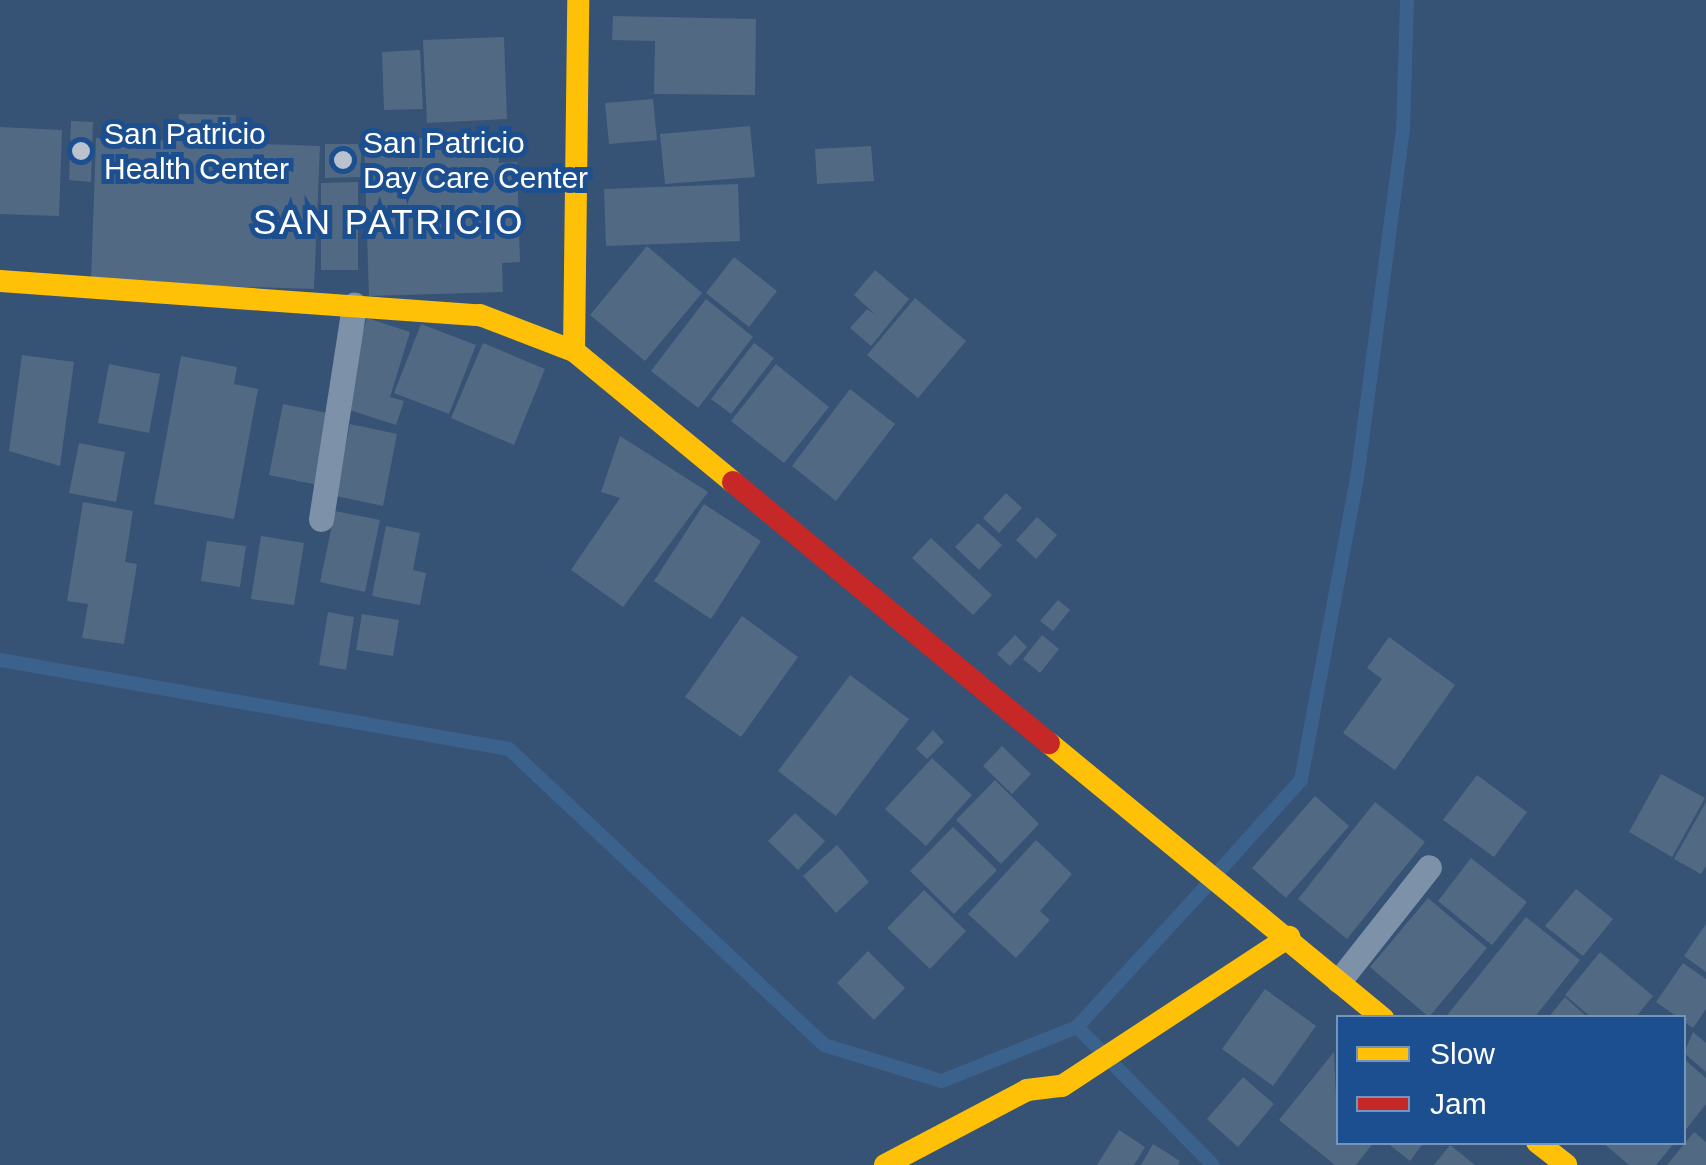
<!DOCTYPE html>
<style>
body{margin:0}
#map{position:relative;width:1706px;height:1165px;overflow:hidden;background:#365274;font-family:Arial,sans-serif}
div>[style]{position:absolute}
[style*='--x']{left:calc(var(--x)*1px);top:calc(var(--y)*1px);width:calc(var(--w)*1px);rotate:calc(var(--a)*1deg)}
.stream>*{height:14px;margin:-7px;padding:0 7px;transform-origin:7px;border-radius:7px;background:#3b618d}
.building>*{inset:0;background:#526984}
.lane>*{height:25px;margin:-12.5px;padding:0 12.5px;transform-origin:12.5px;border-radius:12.5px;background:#7d92a8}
.slow>*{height:22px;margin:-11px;padding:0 11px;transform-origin:11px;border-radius:11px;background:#ffc107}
.jam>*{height:22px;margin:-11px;padding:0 11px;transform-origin:11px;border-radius:11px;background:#c62828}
.dots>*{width:28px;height:28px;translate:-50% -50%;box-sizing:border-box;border:5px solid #1b4f8f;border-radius:50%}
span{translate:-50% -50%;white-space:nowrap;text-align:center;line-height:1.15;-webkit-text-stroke:10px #1b4f8f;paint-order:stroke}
.poi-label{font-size:30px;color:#fff}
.left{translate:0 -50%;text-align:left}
.quarter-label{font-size:35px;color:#fff;letter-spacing:2.5px}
.legend{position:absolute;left:1336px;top:1015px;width:350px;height:130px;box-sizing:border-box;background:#1b4f8f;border:2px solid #7695bc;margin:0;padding:12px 18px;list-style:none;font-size:30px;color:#fff}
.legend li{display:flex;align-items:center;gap:20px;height:50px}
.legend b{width:50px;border:2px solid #7695bc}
</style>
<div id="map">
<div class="stream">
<i style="--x:0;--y:660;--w:517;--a:9.92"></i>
<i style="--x:509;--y:749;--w:432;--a:43.2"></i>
<i style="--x:824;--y:1045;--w:123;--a:17"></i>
<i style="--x:942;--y:1081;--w:145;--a:-21.8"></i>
<i style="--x:1220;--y:870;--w:121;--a:-48"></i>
<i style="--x:1301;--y:780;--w:306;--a:-79.5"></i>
<i style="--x:1357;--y:479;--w:353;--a:-82.5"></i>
<i style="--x:1403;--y:129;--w:129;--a:-88.2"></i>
<i style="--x:1100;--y:1050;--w:33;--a:-135"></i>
<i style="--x:1077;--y:1027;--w:191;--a:-47.5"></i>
<i style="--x:1115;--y:1066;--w:139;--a:45.3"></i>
</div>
<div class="building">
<i style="clip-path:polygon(613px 16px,756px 19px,755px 95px,654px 94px,655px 41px,612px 40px)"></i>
<i style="clip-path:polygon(504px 37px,507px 119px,427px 123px,423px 40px)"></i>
<i style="clip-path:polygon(420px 50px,423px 109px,384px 110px,382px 52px)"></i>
<i style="clip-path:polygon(653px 99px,657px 140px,609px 144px,605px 103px)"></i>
<i style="clip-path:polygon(179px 114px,236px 115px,236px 139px,178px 138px)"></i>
<i style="clip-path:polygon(71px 121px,93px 122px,91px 182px,69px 180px)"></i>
<i style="clip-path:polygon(750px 126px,755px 177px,665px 184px,660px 134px)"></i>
<i style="clip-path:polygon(0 127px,62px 130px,59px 216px,0 214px)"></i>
<i style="clip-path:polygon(498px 135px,499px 163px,517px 162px,520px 262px,502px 263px,503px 292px,369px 296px,364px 140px)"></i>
<i style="clip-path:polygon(96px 138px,320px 146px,314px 289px,91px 282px)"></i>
<i style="clip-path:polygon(325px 144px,361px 144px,361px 177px,325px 178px)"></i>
<i style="clip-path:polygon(871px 146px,874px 181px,817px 184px,815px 149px)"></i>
<i style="clip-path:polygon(358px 182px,358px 270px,321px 270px,321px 183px)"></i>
<i style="clip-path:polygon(738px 184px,740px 241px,606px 246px,604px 189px)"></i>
<i style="clip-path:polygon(647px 246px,702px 293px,645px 361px,590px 315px)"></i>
<i style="clip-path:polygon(734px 257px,777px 291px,749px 327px,706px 293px)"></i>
<i style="clip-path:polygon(875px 270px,909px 299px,871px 346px,850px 328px,867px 309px,876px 315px,854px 295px)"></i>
<i style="clip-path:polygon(915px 298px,966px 341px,918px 398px,867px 355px)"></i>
<i style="clip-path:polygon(706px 299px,753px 337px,698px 408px,651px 371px)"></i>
<i style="clip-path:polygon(367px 318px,410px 332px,390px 397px,404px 401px,396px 425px,340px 407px)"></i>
<i style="clip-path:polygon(421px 324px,476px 345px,449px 414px,394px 393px)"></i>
<i style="clip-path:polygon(483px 343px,545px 369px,514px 445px,451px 418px)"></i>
<i style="clip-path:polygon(754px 343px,774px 358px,731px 414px,711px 399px)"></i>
<i style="clip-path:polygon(22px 355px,74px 362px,60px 466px,9px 451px)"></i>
<i style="clip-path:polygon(181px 356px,237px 367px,234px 384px,258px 389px,234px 519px,154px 504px)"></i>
<i style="clip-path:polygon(109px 364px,160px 374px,149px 433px,98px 423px)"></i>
<i style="clip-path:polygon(776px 364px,829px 407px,784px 463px,731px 421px)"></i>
<i style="clip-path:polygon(850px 389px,895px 424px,836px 501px,792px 466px)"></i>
<i style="clip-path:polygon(283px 404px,332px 414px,318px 485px,269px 475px)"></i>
<i style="clip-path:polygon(350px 424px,397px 434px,383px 506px,336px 496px)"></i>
<i style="clip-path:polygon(620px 436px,708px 492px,623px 607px,571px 570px,620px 498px,601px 492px)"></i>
<i style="clip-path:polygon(79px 443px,125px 452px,116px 502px,69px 493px)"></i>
<i style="clip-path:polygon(1006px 493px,1022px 508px,999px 533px,983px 518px)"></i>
<i style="clip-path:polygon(83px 502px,133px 511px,125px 562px,137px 564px,124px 644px,82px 638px,88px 604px,67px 601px)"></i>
<i style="clip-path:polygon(704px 504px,761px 541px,711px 619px,654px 581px)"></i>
<i style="clip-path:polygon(335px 511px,380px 520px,365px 592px,320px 582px)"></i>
<i style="clip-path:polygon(1037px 517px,1057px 535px,1036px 559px,1016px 540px)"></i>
<i style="clip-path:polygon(978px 523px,1002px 545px,979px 570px,955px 547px)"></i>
<i style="clip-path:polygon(386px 526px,420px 533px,413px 570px,426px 573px,420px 605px,372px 596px)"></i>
<i style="clip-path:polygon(261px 536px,304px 543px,294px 605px,251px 599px)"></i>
<i style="clip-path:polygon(931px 538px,992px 595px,973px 615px,912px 558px)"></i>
<i style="clip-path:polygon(207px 541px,246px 546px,240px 587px,201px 581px)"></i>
<i style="clip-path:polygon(1058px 600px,1070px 610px,1053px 631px,1040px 621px)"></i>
<i style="clip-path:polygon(328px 612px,354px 617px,346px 670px,319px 665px)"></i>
<i style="clip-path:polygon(362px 614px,399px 620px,393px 656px,356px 650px)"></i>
<i style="clip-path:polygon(742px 616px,798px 657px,741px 737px,685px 697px)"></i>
<i style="clip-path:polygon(1015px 635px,1027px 647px,1010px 666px,997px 654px)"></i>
<i style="clip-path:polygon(1042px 635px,1059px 649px,1040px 673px,1023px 659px)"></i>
<i style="clip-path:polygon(1389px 637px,1455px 685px,1395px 770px,1343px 733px,1382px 679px,1367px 668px)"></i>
<i style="clip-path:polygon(850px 675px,909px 719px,836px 816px,778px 771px)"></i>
<i style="clip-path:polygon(933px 730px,944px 742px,927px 759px,916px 749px)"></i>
<i style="clip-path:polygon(1002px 746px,1031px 774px,1012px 794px,983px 766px)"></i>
<i style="clip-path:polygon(932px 758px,972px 795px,926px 846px,885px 809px)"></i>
<i style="clip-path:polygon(1661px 774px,1705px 798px,1672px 857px,1629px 832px)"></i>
<i style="clip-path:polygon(1477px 775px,1527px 812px,1494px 857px,1443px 820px)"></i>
<i style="clip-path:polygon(995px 780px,1039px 824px,1001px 864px,956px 820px)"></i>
<i style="clip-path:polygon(1315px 796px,1349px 826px,1286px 898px,1252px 868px)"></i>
<i style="clip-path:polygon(1375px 802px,1425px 842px,1347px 939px,1298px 899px)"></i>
<i style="clip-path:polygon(1706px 802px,1706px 866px,1701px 874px,1674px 859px)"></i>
<i style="clip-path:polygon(795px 813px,825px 841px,798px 870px,768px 841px)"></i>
<i style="clip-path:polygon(953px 827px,997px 870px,954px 914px,910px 871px)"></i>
<i style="clip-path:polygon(1036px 840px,1072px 874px,1040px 911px,1050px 920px,1016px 958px,968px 914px)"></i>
<i style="clip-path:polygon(837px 845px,869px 882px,836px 913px,803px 876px)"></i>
<i style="clip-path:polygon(1471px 858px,1527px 902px,1492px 945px,1438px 901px)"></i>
<i style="clip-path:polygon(1576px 889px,1613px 919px,1583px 956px,1545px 926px)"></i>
<i style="clip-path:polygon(924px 890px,966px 931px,930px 969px,887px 928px)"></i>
<i style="clip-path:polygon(1428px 898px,1487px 948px,1429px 1017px,1370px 967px)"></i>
<i style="clip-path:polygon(1526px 917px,1580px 960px,1534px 1018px,1453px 1018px,1448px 1014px)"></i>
<i style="clip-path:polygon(1706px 924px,1706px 972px,1684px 956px)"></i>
<i style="clip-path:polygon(868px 951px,905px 988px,874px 1020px,837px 983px)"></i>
<i style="clip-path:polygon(1600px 952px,1653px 996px,1635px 1018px,1592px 1018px,1565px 995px)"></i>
<i style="clip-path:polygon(1683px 963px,1706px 979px,1706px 1009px,1693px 1028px,1656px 1002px)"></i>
<i style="clip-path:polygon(1265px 989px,1316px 1026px,1273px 1086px,1222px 1049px)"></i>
<i style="clip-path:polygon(1565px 997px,1588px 1018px,1548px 1018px)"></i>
<i style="clip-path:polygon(1693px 1032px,1706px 1043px,1706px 1072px,1684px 1053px)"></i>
<i style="clip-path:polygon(1334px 1052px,1338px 1142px,1374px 1142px,1356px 1165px,1335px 1165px,1279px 1120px)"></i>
<i style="clip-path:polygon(1684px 1059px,1706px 1078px,1706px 1104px,1684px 1132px)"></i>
<i style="clip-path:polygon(1243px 1077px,1274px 1104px,1238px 1147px,1207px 1119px)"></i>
<i style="clip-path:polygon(1119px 1130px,1145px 1147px,1134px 1165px,1097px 1165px)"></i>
<i style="clip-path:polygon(1694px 1132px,1706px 1142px,1706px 1165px,1667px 1165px)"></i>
<i style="clip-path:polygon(1386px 1142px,1424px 1142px,1410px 1161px)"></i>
<i style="clip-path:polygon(1602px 1142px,1675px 1142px,1656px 1165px,1629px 1165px)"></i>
<i style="clip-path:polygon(1153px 1144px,1180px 1161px,1178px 1165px,1141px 1165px)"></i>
<i style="clip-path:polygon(1450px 1145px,1475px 1165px,1434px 1165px)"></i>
</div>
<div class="lane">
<i style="--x:321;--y:519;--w:217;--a:-81.2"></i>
<i style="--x:1339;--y:981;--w:145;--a:-51.7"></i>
</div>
<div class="slow">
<i style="--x:0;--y:281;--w:481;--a:4.1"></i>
<i style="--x:480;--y:315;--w:101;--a:21"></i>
<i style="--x:574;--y:351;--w:206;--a:39.5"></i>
<i style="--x:574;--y:351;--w:351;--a:-89.3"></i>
<i style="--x:1049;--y:743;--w:433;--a:39.5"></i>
<i style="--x:1537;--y:1142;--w:37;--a:38"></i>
<i style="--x:885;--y:1165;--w:161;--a:-27.8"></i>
<i style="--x:1027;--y:1090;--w:35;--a:-7"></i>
<i style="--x:1062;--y:1086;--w:272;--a:-33.3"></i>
</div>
<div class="jam">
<i style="--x:733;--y:482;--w:410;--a:39.6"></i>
</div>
<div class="dots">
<i style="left:81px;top:151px;background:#b9c2ce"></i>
<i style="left:343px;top:160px;background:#b9c2ce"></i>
</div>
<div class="poi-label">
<span class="left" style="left:104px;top:151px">San Patricio<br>Health Center</span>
<span class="left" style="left:363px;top:160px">San Patricio<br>Day Care Center</span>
</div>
<div class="quarter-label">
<span style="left:389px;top:222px">SAN PATRICIO</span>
</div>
<ul class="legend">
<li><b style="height:12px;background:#ffc107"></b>Slow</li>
<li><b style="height:12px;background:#c62828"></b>Jam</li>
</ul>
</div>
